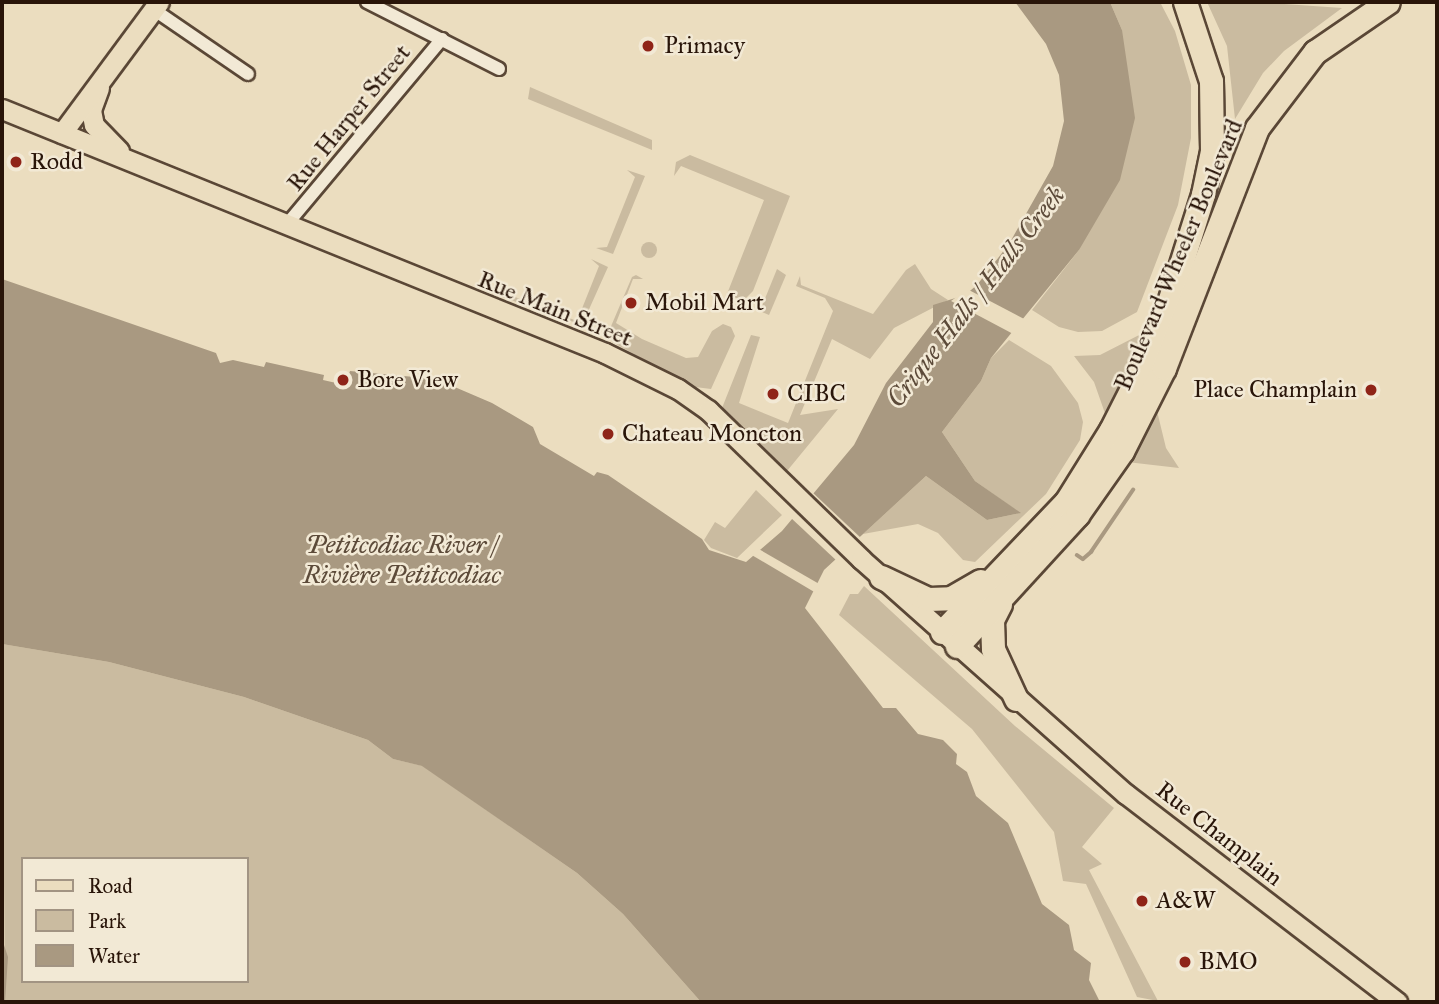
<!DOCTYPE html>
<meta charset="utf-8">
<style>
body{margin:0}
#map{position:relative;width:1439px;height:1004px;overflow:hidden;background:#ebddbf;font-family:"IM FELL Great Primer",serif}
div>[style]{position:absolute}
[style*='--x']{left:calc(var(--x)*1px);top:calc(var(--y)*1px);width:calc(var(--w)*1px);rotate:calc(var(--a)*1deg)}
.green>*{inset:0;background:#cabba0}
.round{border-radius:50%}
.water>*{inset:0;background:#a99981}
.pier>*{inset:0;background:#ebddbf}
.stream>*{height:3.5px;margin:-1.75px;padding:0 1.75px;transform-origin:1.75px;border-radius:1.75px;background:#a99981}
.roads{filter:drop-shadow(2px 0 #5a4736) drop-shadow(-2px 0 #5a4736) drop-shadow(0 2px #5a4736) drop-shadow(0 -2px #5a4736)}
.street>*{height:12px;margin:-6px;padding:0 6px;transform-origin:6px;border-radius:6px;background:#f2e9d5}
.primary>*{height:19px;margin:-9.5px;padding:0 9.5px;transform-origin:9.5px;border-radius:9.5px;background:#ebddbf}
.highway>*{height:23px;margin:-11.5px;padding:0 11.5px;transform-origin:11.5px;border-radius:11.5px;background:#ebddbf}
.dots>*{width:19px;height:19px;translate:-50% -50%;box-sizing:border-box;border:4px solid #f2e9d5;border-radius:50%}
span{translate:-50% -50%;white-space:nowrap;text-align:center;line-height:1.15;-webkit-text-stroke:5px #f2e9d5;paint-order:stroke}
.poi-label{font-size:24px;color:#291509}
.left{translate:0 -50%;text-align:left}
.right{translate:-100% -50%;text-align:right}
.street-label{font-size:24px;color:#291509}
.water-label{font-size:26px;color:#5c4a39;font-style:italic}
.frame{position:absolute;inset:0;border:4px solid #291509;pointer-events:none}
.legend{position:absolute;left:21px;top:857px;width:228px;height:126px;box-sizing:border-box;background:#f2e9d5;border:2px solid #a29483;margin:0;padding:9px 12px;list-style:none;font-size:21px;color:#291509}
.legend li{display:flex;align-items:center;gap:14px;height:35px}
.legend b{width:35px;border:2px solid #a29483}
</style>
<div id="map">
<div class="green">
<i style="clip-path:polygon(1110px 2px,1160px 2px,1175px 31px,1191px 85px,1191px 138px,1178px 205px,1137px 312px,1102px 331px,1078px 332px,1059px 327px,1032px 310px,1079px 250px,1122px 30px)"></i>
<i style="clip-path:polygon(1207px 2px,1256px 2px,1342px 8px,1284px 51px,1263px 73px,1235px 119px,1227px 46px)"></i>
<i style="clip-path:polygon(530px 87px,652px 140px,652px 150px,528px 99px)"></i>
<i style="clip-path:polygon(690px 155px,790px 196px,753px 291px,743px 301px,727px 294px,764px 200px,681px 166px,674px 176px,676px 162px)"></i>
<i style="clip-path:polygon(627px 170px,645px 176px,613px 254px,596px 248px,607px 247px,635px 177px)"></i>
<i class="round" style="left:641px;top:242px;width:16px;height:16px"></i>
<i style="clip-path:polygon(591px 259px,608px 267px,582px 325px,485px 291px,479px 283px,577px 321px,599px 266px)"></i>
<i style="clip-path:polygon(915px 264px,931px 289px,948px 300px,894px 328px,870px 359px,832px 339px,800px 415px,838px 409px,787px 471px,722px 408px,751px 335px,760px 337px,739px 403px,788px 423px,833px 311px,825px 298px,796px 286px,800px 276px,801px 285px,873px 314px,906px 270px)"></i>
<i style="clip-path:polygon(777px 269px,786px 275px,769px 315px,760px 311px)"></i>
<i style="clip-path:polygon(636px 275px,643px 279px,633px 279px,616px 323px,642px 339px,686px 358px,698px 357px,712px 331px,723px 324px,731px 327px,735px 336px,711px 389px,695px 387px,612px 342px,609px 331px,632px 277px)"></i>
<i style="clip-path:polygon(1147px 331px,1127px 378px,1107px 419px,1094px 382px,1074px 356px,1100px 355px)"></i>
<i style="clip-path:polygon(1009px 340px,1051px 366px,1078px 403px,1083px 422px,1080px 440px,1046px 494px,975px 562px,963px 560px,938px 533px,918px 524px,863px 534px,926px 476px,987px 520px,1020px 513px,975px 481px,942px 432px,981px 381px,991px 358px)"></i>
<i style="clip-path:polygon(1157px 411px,1166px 448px,1179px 468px,1127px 462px)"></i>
<i style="clip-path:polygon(756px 490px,782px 515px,737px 558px,711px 548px,704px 540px,715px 522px,725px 528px)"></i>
<i style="clip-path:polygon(864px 586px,1015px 726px,1114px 808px,1082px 847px,1102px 864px,1089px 870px,1158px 1001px,1137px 997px,1086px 884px,1063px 881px,1054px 832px,972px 729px,839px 615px,850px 594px,858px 594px)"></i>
<i style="clip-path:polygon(evenodd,2px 644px,109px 662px,244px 697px,368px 740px,393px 759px,423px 766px,577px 873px,623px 914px,701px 1002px,5px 1002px,2px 644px,23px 859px,247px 859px,247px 981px,23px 981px,23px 859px)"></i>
</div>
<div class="water">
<i style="clip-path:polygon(1015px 2px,1110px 2px,1122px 30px,1135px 118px,1120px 180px,1079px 250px,991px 358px,981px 381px,942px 432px,975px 481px,1021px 513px,987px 520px,926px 476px,824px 570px,805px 608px,883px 708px,896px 708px,918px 734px,943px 740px,957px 754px,956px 764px,967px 772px,976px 796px,1008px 823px,1042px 904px,1069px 925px,1074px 950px,1091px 963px,1089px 980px,1100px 1002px,701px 1002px,623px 914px,577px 873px,422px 766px,393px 759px,368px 740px,244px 697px,109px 662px,2px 644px,2px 279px,216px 353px,220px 363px,233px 360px,264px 367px,266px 362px,324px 375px,323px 380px,345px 385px,350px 371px,436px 379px,492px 403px,533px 427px,540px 444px,594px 476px,597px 472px,608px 475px,702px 539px,709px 550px,746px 562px,782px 531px,854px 445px,886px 383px,933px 322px,933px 305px,965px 295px,977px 285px,1009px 244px,1053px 166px,1064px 121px,1059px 75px,1046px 44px)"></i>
<i style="clip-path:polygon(2px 939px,8px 957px,5px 1002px,2px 1002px)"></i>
</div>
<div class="pier">
<i style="clip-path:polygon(967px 289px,1028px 321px,1017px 336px,951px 301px)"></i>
<i style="clip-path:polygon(811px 491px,862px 539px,838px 562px,790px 517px)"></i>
<i style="clip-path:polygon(757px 548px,821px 585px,816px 593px,750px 554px)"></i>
</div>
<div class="stream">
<i style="--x:1077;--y:555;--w:7;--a:34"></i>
<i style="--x:1083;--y:559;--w:11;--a:-41"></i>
<i style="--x:1091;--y:552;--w:75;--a:-55.9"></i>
</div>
<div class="roads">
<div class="street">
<i style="--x:367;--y:2;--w:148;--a:26.9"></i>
<i style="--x:153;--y:9;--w:115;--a:34.4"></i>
<i style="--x:288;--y:223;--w:240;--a:-50.1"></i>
</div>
<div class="primary">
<i style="--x:99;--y:88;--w:23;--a:110"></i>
<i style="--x:91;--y:110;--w:15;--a:79"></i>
<i style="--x:94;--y:125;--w:36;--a:46"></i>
<i style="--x:2;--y:109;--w:650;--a:22.03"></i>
<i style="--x:605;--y:353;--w:81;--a:26.3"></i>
<i style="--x:678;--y:389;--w:37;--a:35"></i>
<i style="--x:708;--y:410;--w:214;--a:44.2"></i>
<i style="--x:861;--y:559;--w:354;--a:41.6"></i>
<i style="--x:1126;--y:794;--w:342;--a:37.5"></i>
<i style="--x:62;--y:133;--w:163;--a:-53.5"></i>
</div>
<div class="highway">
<i style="--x:881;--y:577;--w:52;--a:25.1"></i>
<i style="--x:928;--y:599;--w:23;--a:-2"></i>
<i style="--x:951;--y:598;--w:34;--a:-30"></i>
<i style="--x:1000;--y:604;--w:18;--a:117"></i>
<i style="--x:992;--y:620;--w:29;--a:88"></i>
<i style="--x:993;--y:649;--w:55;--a:65.3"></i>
<i style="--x:942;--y:632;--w:180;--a:-46.4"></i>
<i style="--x:1066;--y:502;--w:85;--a:-58"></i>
<i style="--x:1111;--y:430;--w:104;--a:-63.2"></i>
<i style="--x:1158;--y:337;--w:150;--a:-72.5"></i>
<i style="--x:1203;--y:194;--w:44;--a:-78.2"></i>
<i style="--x:1212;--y:151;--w:70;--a:-90.8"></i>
<i style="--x:1211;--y:81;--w:83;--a:-108.2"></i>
<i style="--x:957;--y:646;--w:178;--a:-47.5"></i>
<i style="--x:1077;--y:515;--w:78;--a:-54.9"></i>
<i style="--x:1122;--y:451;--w:93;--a:-63.2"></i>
<i style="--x:1164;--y:368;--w:257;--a:-68.8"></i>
<i style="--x:1257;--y:128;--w:96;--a:-52.7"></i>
<i style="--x:1315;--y:52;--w:88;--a:-34.4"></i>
</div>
</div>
<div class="dots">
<i style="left:648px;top:46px;background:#8f2418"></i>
<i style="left:16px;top:162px;background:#8f2418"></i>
<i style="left:631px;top:303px;background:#8f2418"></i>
<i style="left:343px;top:380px;background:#8f2418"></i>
<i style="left:1371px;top:390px;background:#8f2418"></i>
<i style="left:773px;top:394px;background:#8f2418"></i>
<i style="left:608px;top:434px;background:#8f2418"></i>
<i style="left:1142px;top:901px;background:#8f2418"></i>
<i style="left:1185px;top:962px;background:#8f2418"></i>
</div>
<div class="poi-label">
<span class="left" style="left:664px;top:46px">Primacy</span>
<span class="left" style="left:30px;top:162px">Rodd</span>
<span class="left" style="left:645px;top:303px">Mobil Mart</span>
<span class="left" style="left:357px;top:380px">Bore View</span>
<span class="right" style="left:1357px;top:390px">Place Champlain</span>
<span class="left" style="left:787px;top:394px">CIBC</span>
<span class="left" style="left:622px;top:434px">Chateau Moncton</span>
<span class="left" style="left:1156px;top:901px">A&amp;W</span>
<span class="left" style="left:1199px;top:962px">BMO</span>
</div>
<div class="street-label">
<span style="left:349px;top:118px;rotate:-51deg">Rue Harper Street</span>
<span style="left:1179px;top:255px;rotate:-67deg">Boulevard Wheeler Boulevard</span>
<span style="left:555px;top:309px;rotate:22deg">Rue Main Street</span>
<span style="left:1219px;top:834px;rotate:38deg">Rue Champlain</span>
</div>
<div class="water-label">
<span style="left:976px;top:297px;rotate:-52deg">Crique Halls / Halls Creek</span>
<span style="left:402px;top:560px">Petitcodiac River /<br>Rivière Petitcodiac</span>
</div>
<div class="frame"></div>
<ul class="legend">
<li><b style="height:9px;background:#ebddbf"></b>Road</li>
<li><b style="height:19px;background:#cabba0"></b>Park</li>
<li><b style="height:19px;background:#a99981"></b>Water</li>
</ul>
</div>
